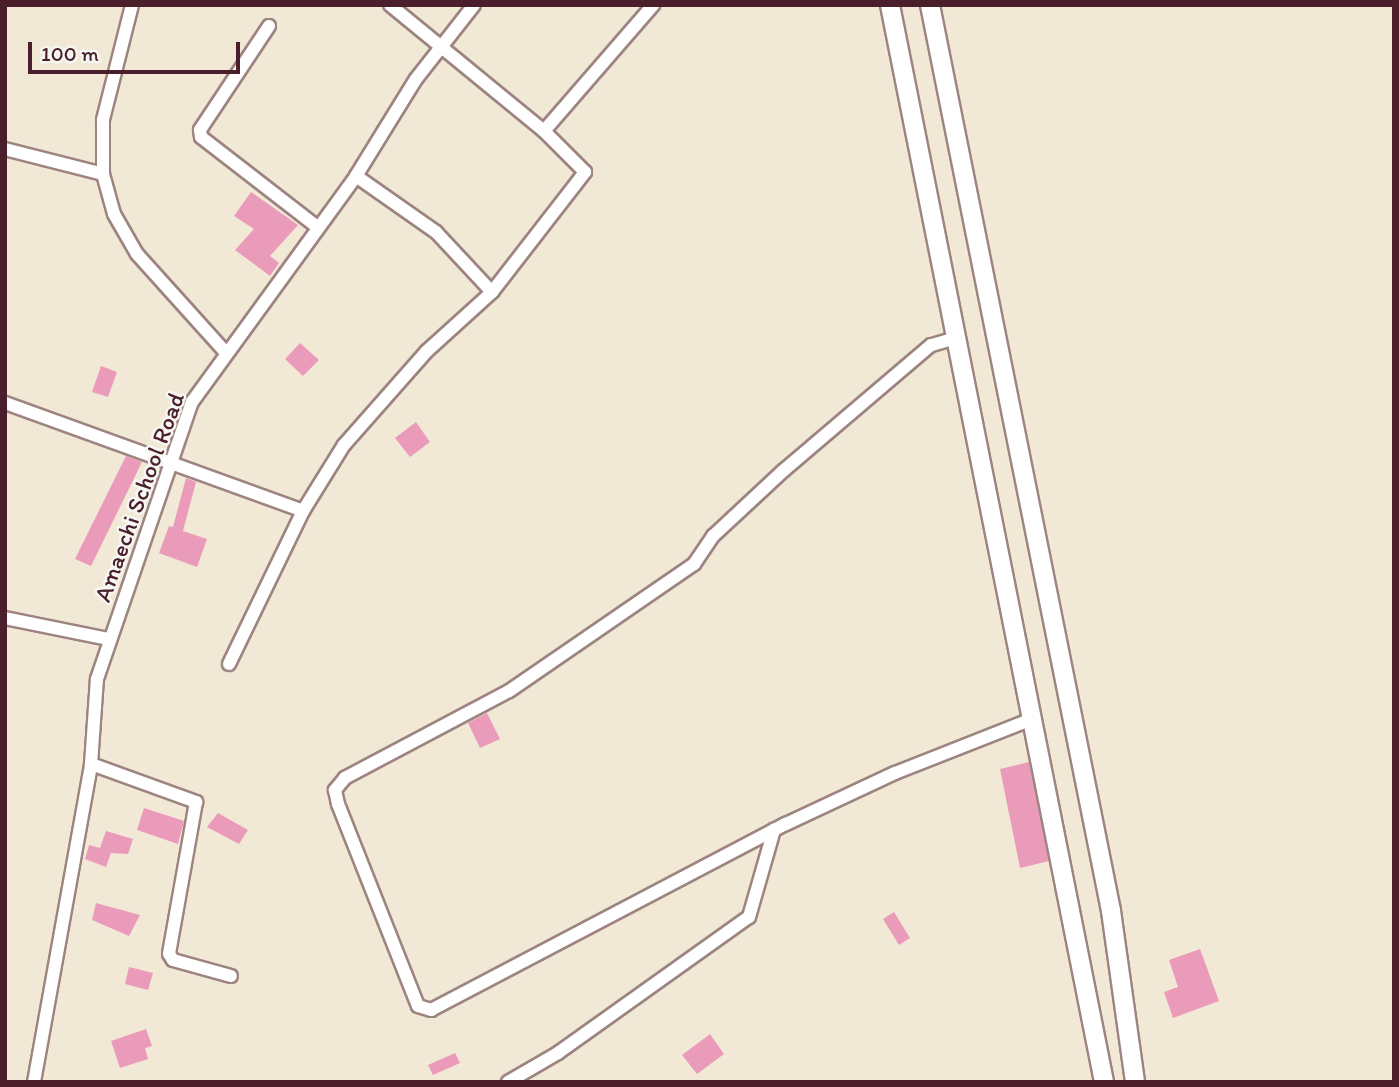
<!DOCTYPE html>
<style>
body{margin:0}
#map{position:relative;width:1399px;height:1087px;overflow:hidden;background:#f1e9d5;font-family:Itim,sans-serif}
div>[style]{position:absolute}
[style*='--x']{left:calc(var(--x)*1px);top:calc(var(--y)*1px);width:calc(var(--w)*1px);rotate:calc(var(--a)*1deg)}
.building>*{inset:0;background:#eb9bba}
.roads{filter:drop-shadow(2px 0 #9e8480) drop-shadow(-2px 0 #9e8480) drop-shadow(0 2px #9e8480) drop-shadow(0 -2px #9e8480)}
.street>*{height:12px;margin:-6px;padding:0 6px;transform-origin:6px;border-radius:6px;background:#fff}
.secondary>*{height:18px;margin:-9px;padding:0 9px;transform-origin:9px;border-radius:9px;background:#fff}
span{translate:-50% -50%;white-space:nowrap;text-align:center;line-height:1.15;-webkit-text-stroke:5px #f6f6f2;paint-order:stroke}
.street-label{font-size:24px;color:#4a1f2b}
.frame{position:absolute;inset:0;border:7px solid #4a1f2b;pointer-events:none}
.scale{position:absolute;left:28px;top:42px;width:212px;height:32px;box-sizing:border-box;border:4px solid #4a1f2b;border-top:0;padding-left:9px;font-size:21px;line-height:24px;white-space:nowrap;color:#4a1f2b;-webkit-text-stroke:5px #f6f6f2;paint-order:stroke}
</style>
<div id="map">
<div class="building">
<i style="clip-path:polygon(251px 192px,298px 225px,270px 256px,279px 263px,270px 276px,235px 250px,254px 229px,234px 216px)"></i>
<i style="clip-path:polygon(300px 343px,319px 360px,303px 376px,285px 359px)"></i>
<i style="clip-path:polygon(101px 366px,117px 372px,108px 397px,92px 392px)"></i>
<i style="clip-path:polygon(416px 422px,430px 442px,410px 457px,395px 438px)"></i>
<i style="clip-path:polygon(126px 456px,142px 462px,91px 566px,75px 559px)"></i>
<i style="clip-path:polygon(186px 478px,196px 482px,183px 531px,207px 539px,197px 567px,159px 553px,169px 526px,173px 527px)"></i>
<i style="clip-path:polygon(487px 713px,500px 739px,480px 748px,468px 723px)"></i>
<i style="clip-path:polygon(1029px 762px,1049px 861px,1020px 868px,1000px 769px)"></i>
<i style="clip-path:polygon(144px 808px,184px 821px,178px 844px,137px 830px)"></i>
<i style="clip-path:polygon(218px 813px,248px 830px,239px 844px,207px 827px)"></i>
<i style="clip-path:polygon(106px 831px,133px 839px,128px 854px,111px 853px,106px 867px,85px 859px,89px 845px,100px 848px)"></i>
<i style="clip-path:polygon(96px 903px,140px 915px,129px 936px,92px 920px)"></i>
<i style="clip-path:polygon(894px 912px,910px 938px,899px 945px,883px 919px)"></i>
<i style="clip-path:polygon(1200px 949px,1219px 1001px,1173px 1018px,1164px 992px,1178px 987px,1169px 960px)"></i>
<i style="clip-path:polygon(129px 967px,153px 973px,148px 990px,125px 984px)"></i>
<i style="clip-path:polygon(146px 1029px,152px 1046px,145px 1048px,148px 1059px,120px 1068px,111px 1041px)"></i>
<i style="clip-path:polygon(710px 1034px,724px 1054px,697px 1074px,682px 1055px)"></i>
<i style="clip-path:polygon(455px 1053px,460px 1063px,433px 1075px,428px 1065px)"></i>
</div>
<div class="roads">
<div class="street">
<i style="--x:132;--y:5;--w:119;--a:104.2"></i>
<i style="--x:103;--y:120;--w:54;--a:90"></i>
<i style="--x:103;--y:174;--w:41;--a:74.6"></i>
<i style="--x:114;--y:214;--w:46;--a:60.1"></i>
<i style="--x:137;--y:254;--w:133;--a:48"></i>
<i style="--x:269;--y:26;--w:125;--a:123.6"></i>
<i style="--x:200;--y:130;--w:7;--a:82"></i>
<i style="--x:201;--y:137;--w:145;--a:37.7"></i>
<i style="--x:544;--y:131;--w:167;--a:-49.1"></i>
<i style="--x:5;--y:149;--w:101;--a:14.3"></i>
<i style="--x:356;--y:176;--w:98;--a:35"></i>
<i style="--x:436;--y:232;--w:82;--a:47"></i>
<i style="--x:956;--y:338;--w:26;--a:164"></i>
<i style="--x:931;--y:345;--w:193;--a:139.6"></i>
<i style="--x:784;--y:470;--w:97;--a:137.1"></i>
<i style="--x:713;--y:536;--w:34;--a:124"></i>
<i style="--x:694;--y:564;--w:224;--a:145.5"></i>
<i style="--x:509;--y:691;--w:186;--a:152.1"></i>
<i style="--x:345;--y:778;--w:16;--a:130"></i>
<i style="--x:335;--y:790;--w:14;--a:78"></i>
<i style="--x:338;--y:804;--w:217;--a:68.4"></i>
<i style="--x:418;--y:1006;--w:14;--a:17"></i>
<i style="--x:431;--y:1010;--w:401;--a:-27.7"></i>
<i style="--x:786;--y:824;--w:120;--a:-25.1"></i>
<i style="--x:895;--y:773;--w:147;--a:-21.5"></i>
<i style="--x:5;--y:403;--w:317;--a:19.9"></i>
<i style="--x:5;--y:618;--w:105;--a:11.5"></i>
<i style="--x:229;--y:664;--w:170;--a:-64.2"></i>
<i style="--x:303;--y:511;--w:78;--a:-58.2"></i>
<i style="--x:344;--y:445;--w:125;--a:-48.6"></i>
<i style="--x:427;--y:351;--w:88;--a:-42.2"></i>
<i style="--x:492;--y:292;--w:152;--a:-52.2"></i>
<i style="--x:585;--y:172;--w:58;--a:-135"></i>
<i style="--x:544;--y:131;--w:199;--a:-140.7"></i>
<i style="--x:91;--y:764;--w:112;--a:19.9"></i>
<i style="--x:196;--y:802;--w:154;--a:100.1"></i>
<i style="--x:169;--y:954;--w:7;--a:56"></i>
<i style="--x:173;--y:960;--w:60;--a:15.4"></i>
<i style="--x:34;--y:1082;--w:323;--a:-79.8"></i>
<i style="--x:91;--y:764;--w:85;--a:-86"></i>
<i style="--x:97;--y:679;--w:293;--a:-71.1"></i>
<i style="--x:192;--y:402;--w:279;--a:-54"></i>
<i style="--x:356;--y:176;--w:114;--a:-58.3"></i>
<i style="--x:416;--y:79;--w:94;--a:-51.9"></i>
<i style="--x:508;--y:1082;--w:58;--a:-30.1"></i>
<i style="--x:558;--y:1053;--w:234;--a:-35.5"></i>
<i style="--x:749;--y:917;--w:91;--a:-74"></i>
</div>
<div class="secondary">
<i style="--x:890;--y:5;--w:1098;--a:78.76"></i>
<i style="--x:930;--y:5;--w:924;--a:78.7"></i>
<i style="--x:1111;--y:911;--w:173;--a:82"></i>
</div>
</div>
<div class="street-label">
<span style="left:139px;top:497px;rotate:-70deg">Amaechi School Road</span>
</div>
<div class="frame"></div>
<div class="scale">100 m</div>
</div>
